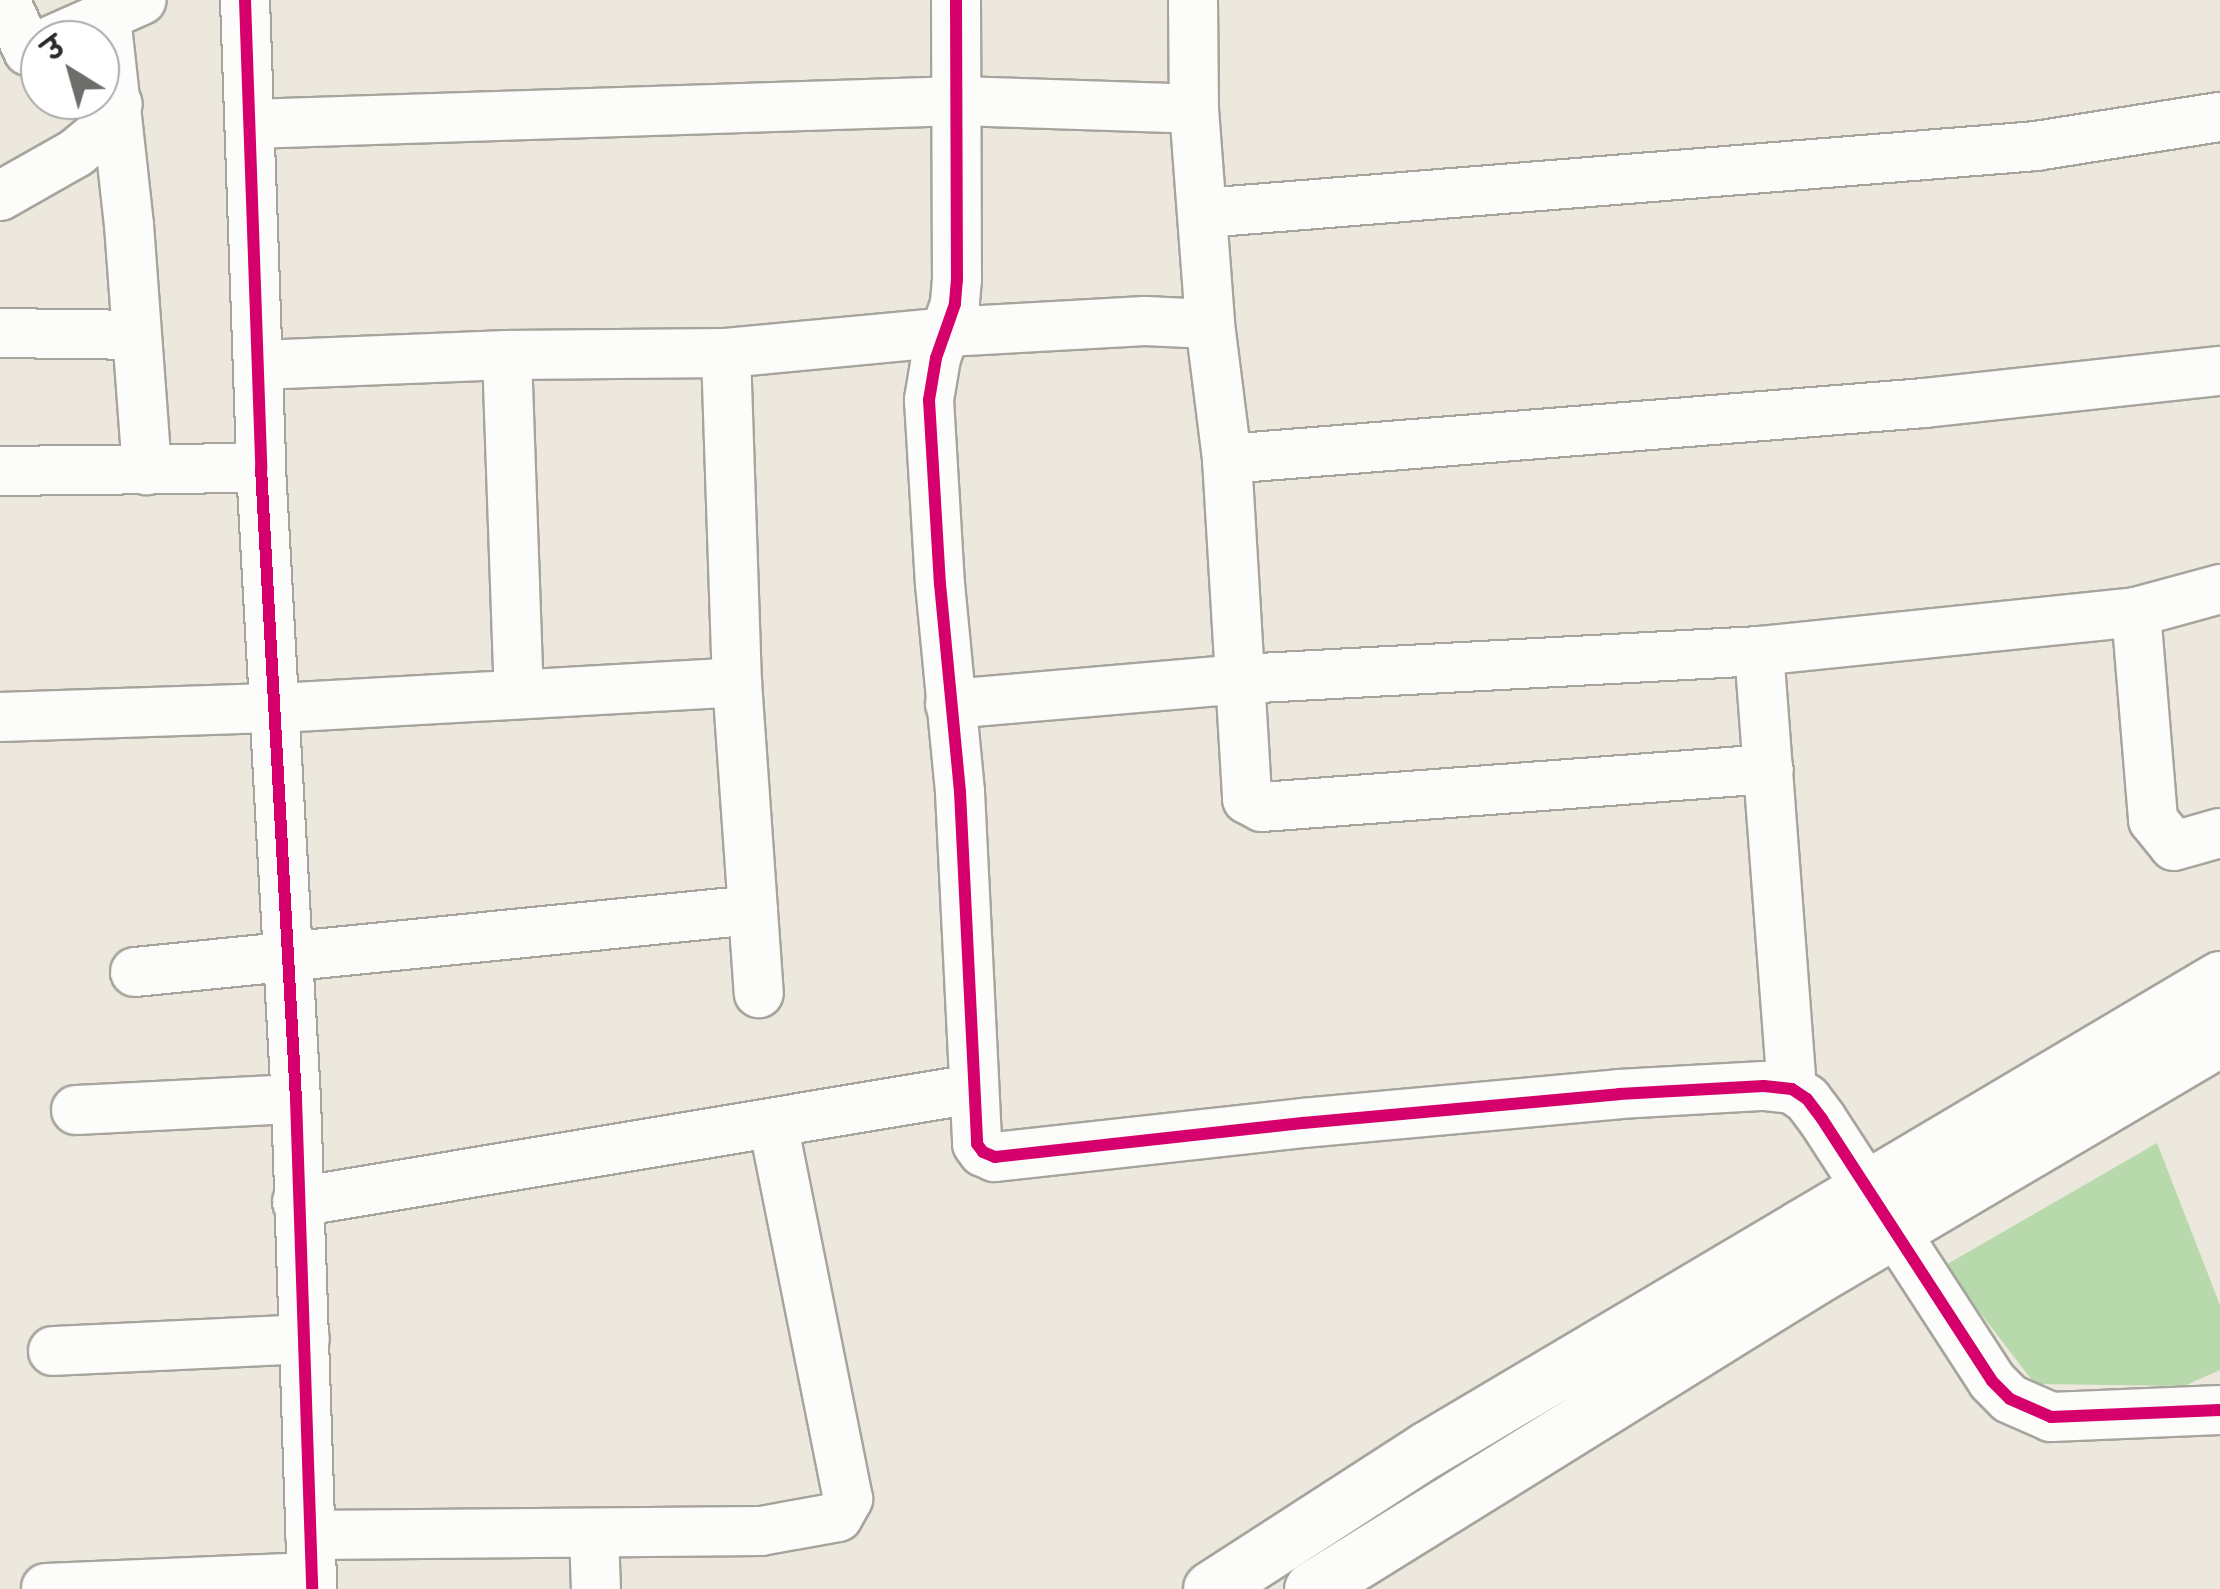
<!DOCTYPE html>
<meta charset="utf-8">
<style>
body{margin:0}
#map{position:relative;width:2220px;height:1589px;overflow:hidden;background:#ece8dd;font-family:"Playpen Sans","Playpen Sans Deva",sans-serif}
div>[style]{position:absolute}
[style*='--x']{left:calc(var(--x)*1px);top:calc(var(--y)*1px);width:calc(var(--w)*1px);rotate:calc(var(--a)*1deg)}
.green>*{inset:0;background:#b8d9ab}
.roads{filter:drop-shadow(2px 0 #a7a49e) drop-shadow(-2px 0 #a7a49e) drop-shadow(0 2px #a7a49e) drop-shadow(0 -2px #a7a49e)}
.minor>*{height:48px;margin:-24px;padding:0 24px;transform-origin:24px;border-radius:24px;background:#fcfcfa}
.major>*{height:55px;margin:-27.5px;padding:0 27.5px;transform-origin:27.5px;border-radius:27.5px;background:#fcfcfa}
.cycleway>*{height:12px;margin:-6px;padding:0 6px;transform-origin:6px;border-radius:6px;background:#d6006c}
span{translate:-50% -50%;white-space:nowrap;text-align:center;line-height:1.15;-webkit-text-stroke:10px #fff;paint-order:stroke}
.north{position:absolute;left:20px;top:20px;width:100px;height:100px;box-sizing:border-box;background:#fff;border:2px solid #aaa;border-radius:50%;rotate:323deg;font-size:28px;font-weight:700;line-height:40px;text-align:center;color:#2b2b2b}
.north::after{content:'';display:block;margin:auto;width:35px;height:45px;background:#6f6d69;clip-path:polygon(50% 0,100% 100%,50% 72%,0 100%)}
</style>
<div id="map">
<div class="green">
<i style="clip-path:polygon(2157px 1143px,2220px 1305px,2220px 1370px,2184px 1386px,2035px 1384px,1944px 1266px)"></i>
</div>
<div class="roads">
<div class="minor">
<i style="--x:5;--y:0;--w:56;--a:65.7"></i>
<i style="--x:245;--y:0;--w:468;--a:88"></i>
<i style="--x:261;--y:468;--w:632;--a:86.83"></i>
<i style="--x:296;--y:1099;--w:490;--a:88.1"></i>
<i style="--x:956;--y:0;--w:279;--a:89.8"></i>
<i style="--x:957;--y:279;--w:25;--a:95"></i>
<i style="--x:955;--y:304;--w:57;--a:109.4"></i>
<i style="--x:936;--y:358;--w:43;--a:99.5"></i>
<i style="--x:929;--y:400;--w:184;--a:86.6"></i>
<i style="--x:940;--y:584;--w:209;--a:84.5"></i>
<i style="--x:960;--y:792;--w:352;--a:87.2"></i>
<i style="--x:977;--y:1144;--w:10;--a:53"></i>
<i style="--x:983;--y:1152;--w:13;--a:23"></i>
<i style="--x:995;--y:1157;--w:310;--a:-6.3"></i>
<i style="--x:1303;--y:1123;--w:317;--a:-5.2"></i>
<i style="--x:1619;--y:1094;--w:145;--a:-3.2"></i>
<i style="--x:1764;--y:1086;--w:28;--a:6"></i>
<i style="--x:1792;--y:1089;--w:18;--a:34"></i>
<i style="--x:1807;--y:1099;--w:25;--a:53"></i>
<i style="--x:1822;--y:1119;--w:312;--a:57"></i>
<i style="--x:1992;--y:1381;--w:25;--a:45"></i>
<i style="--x:2010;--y:1399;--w:45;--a:23.7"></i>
<i style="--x:2051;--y:1417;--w:169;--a:-2.4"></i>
<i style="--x:1193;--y:0;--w:109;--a:89.5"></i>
<i style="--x:1194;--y:109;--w:216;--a:85.7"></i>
<i style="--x:1210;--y:324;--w:136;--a:82.8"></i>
<i style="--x:1227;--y:459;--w:341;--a:86.6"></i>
<i style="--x:1247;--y:799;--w:17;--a:28"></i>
<i style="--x:1262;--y:807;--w:508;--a:-4.29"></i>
<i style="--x:106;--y:17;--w:209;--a:83.7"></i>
<i style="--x:129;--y:225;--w:246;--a:85.8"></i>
<i style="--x:52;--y:40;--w:98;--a:-24"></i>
<i style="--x:250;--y:124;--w:709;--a:-1.86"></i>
<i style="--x:959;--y:101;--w:235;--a:1.9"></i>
<i style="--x:0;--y:196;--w:87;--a:-29.5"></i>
<i style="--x:76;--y:153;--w:38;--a:-40"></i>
<i style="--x:105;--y:129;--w:28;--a:-63"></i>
<i style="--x:1204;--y:213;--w:835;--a:-4.6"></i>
<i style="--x:2036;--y:146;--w:186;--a:-9"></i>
<i style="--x:0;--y:333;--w:136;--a:0.8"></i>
<i style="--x:726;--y:353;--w:329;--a:88.1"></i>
<i style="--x:737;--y:682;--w:312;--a:86"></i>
<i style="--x:507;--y:355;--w:336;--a:88"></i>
<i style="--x:259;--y:365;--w:248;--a:-2.3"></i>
<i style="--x:507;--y:355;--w:219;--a:-0.5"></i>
<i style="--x:726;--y:353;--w:222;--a:-5.4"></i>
<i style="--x:947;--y:332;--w:198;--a:-3.2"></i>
<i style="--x:1145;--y:321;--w:65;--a:2.6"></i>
<i style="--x:1227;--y:459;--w:699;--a:-4.59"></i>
<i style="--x:1924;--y:403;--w:298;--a:-6.2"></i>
<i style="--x:0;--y:471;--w:261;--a:-0.7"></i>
<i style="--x:2136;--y:612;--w:209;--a:85.3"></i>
<i style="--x:2153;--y:820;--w:33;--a:51"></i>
<i style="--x:2174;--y:846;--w:48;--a:-15.8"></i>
<i style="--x:1759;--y:651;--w:439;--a:85.7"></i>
<i style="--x:950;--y:704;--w:292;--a:-4.9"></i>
<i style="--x:1241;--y:679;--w:519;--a:-3.09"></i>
<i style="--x:1759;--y:651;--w:379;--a:-5.9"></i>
<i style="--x:2136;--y:612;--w:87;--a:-15.3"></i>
<i style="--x:0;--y:717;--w:278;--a:-1.9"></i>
<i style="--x:278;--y:708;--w:460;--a:-3.2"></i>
<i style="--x:135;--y:972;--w:621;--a:-5.73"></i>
<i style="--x:76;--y:1110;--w:220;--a:-2.9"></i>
<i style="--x:297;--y:1202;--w:685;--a:-9.49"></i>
<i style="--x:53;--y:1351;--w:252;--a:-2.7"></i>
<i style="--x:594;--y:1533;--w:56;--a:88"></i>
<i style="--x:310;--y:1535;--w:451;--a:-0.5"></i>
<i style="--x:761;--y:1531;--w:78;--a:-10.3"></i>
<i style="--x:838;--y:1517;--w:21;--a:-61"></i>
<i style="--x:848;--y:1499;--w:383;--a:-101.3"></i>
<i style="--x:46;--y:1588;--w:266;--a:-2.4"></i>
</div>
<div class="major">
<i style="--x:1211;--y:1589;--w:256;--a:-32.9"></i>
<i style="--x:1426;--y:1450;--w:923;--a:-30.68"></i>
<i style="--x:1312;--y:1589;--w:591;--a:-31.86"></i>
<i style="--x:1814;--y:1277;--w:471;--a:-30.5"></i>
</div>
</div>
<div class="cycleway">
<i style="--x:245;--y:0;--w:468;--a:88"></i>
<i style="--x:261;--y:468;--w:632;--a:86.83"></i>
<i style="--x:296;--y:1099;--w:490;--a:88.1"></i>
<i style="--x:956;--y:0;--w:279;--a:89.8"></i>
<i style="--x:957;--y:279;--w:25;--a:95"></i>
<i style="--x:955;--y:304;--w:57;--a:109.4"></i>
<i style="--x:936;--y:358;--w:43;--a:99.5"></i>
<i style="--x:929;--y:400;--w:184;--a:86.6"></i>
<i style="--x:940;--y:584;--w:209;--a:84.5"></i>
<i style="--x:960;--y:792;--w:352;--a:87.2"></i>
<i style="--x:977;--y:1144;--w:10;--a:53"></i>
<i style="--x:983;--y:1152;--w:13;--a:23"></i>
<i style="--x:995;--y:1157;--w:310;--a:-6.3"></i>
<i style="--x:1303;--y:1123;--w:317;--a:-5.2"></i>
<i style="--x:1619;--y:1094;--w:145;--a:-3.2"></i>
<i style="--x:1764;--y:1086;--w:28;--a:6"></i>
<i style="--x:1792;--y:1089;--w:18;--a:34"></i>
<i style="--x:1807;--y:1099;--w:25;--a:53"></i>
<i style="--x:1822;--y:1119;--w:312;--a:57"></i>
<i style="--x:1992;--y:1381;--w:25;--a:45"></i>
<i style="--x:2010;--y:1399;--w:45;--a:23.7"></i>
<i style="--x:2051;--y:1417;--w:169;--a:-2.4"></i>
</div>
<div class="north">उ</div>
</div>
